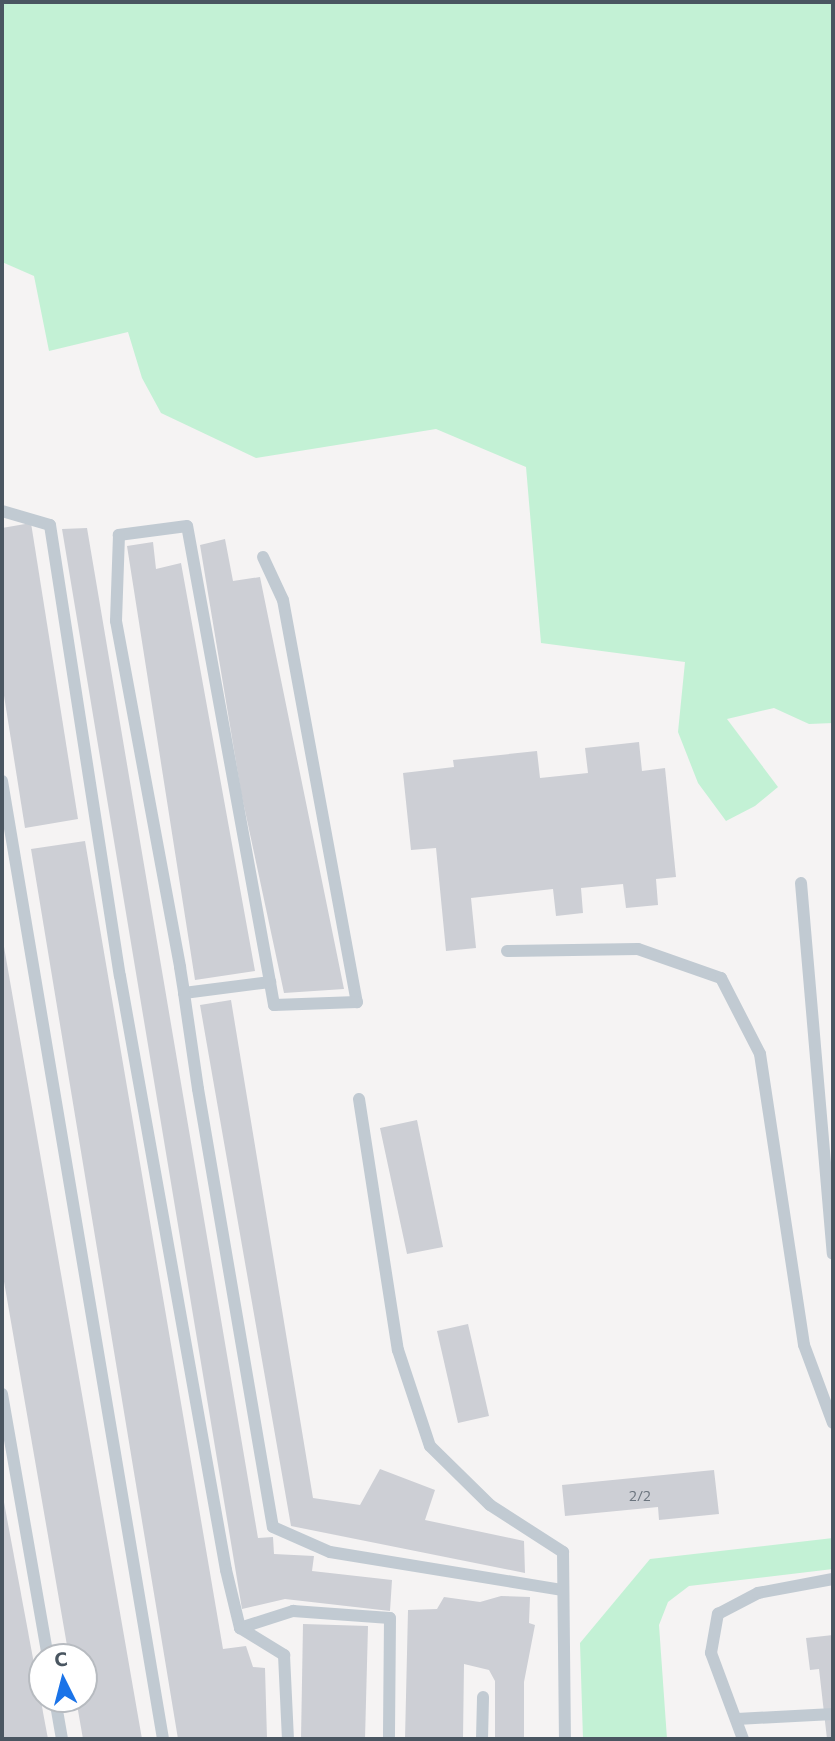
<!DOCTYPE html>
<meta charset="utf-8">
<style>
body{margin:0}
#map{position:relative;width:835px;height:1741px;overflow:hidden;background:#f5f3f3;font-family:Commissioner,sans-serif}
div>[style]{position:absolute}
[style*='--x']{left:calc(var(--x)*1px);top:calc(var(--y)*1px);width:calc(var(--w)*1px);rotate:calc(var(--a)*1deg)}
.green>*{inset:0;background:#c3f1d5}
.building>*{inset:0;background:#cdcfd5}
.service>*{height:12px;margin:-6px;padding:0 6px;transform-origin:6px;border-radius:6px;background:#c1cad2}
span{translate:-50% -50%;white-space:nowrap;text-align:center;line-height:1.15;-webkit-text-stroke:7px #fff;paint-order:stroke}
.number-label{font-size:14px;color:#6b747e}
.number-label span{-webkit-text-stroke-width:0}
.frame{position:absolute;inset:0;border:4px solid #4a5661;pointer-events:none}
.north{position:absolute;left:28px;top:1643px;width:70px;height:70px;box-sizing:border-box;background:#fff;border:2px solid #b7bbc0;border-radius:50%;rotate:354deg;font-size:19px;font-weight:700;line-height:28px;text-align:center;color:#4a5661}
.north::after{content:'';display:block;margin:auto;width:24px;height:32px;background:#1a73e8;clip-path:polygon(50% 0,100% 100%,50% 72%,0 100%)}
</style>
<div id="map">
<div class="green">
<i style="clip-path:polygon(2px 2px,833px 2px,833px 723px,809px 724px,774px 708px,727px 719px,778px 787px,755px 806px,726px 821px,698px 783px,678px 732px,685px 662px,541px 643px,526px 467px,436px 429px,256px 458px,161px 413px,142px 378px,128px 332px,49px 351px,34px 276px,2px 262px)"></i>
<i style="clip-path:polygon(833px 1538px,833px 1569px,689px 1586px,668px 1602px,659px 1625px,667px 1739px,583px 1739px,580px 1643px,650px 1559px)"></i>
</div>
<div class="building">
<i style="clip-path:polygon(31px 523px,78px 819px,25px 828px,2px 683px,2px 528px)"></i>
<i style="clip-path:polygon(87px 528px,258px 1538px,273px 1537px,274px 1554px,314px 1556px,312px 1571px,392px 1580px,390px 1611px,285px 1599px,242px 1609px,62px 529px)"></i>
<i style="clip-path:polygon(225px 539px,233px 581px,260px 577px,344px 989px,284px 993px,241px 792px,200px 545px)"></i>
<i style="clip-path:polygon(153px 542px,156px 569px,181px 563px,255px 971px,195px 980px,127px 546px)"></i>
<i style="clip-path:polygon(639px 742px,642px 771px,665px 768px,676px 877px,656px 879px,658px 905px,626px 908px,623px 884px,581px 888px,583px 913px,556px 916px,553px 889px,471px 898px,476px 948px,446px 951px,436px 848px,411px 850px,403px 773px,454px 767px,453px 760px,537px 751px,540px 778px,588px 773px,585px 748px)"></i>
<i style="clip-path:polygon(85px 841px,223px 1649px,246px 1646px,253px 1667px,265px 1668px,267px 1739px,178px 1739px,31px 849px)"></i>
<i style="clip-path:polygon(2px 941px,3px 941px,142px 1739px,83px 1739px,76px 1699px,84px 1699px,84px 1657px,69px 1657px,2px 1270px)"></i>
<i style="clip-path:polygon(231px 1000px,313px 1498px,360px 1505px,380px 1469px,435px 1490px,425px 1520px,524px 1541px,525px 1573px,291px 1526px,200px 1005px)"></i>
<i style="clip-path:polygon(417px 1120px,443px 1247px,407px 1254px,380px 1128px)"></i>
<i style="clip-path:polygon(468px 1324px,489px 1416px,458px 1423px,437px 1331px)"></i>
<i style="clip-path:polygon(714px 1470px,719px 1514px,659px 1520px,658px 1507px,565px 1516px,562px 1485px)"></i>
<i style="clip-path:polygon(2px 1497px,3px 1497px,48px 1739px,2px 1739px)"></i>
<i style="clip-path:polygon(501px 1596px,530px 1597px,529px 1623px,535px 1625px,524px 1682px,524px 1739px,495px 1739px,495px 1681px,489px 1670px,464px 1664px,463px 1739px,405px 1739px,408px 1610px,437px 1609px,444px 1597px,480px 1602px)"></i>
<i style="clip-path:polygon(303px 1624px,368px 1626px,365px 1739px,301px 1739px)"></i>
<i style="clip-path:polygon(833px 1635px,833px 1739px,827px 1739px,819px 1669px,810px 1670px,806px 1638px)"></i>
</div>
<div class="service">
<i style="--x:2;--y:511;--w:50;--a:16.3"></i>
<i style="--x:50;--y:525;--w:456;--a:81.2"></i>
<i style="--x:120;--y:976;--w:603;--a:79.88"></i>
<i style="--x:226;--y:1570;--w:60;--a:76.4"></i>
<i style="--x:240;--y:1628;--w:52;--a:31.5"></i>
<i style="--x:284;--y:1655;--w:84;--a:87.3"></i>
<i style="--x:263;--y:557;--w:47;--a:65.1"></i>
<i style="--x:283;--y:600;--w:409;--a:79.6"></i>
<i style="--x:357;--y:1002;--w:83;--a:177.9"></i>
<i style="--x:274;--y:1005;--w:23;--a:-100"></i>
<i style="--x:2;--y:781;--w:971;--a:80.46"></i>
<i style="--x:801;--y:883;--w:372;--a:85.1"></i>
<i style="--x:507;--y:951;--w:131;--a:-0.9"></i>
<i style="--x:638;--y:949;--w:88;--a:19.3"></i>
<i style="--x:721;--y:978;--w:85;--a:62.8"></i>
<i style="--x:760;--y:1054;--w:294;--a:81.4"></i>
<i style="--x:804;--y:1345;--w:83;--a:69.6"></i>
<i style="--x:184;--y:993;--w:87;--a:-7.3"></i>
<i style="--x:270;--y:982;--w:463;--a:-100.3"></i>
<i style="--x:187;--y:526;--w:69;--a:172.5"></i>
<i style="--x:119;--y:535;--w:86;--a:92"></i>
<i style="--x:116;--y:621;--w:352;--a:79.5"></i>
<i style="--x:180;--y:967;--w:26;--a:81"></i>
<i style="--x:184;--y:993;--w:97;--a:81.7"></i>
<i style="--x:198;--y:1089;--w:444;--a:80.3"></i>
<i style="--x:273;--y:1527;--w:62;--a:23.7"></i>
<i style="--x:330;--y:1552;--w:236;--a:9.3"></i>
<i style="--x:359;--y:1099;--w:254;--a:81.2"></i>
<i style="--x:398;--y:1350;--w:101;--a:71.6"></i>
<i style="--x:430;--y:1446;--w:84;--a:44.5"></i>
<i style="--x:490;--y:1505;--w:87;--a:32.8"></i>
<i style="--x:563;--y:1552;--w:187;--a:89.4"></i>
<i style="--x:2;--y:1394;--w:267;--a:80.1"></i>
<i style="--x:240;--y:1628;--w:56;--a:-17.8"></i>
<i style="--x:293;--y:1611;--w:97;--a:4.1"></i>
<i style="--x:390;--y:1618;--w:121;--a:90.5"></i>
<i style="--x:55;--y:1699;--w:41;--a:80.1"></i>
<i style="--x:737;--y:1719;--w:96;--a:-3"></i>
<i style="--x:482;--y:1739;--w:42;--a:-88.6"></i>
<i style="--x:743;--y:1739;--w:92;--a:-110.4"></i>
<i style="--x:711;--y:1653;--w:40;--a:-80"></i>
<i style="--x:718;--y:1614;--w:45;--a:-27.7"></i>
<i style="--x:758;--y:1593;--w:76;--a:-10.6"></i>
</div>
<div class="number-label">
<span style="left:640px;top:1496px">2/2</span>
</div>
<div class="frame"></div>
<div class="north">С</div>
</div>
